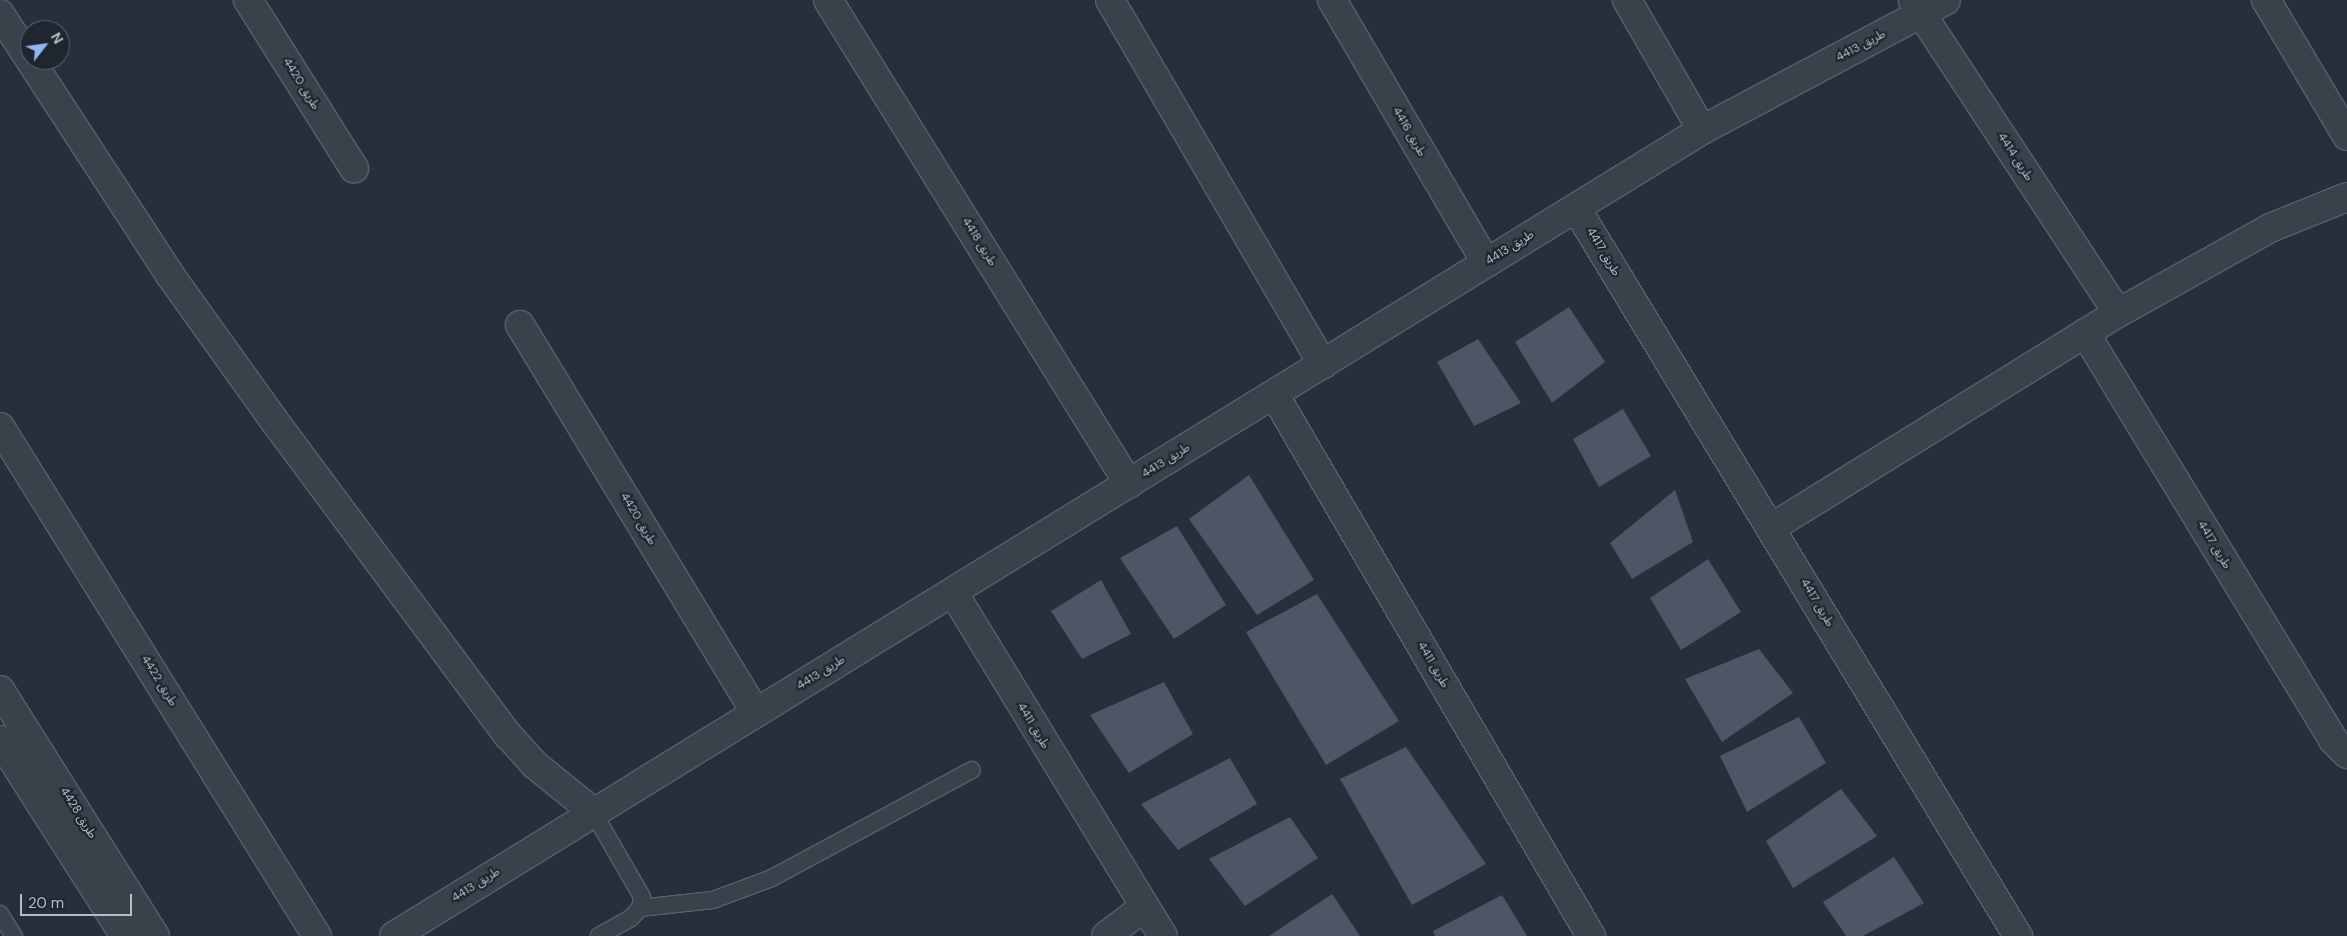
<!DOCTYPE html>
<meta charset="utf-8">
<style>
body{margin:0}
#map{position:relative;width:2347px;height:936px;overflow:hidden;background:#262f3b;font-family:"DM Sans","Noto Sans Arabic",sans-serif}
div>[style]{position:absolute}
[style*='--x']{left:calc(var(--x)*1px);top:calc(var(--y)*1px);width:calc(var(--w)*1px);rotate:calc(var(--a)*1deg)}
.building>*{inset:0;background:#4d5664}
.roads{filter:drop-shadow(1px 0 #585f69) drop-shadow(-1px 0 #585f69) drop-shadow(0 1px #585f69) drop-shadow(0 -1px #585f69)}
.service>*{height:16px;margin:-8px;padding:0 8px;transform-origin:8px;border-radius:8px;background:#3a414b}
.minor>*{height:28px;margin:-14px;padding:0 14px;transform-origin:14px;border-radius:14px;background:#3a414b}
span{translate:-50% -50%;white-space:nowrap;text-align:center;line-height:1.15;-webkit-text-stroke:4.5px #1f2630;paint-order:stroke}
.street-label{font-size:12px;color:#b6bcc7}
.north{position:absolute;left:20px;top:20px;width:50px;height:50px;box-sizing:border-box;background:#1f2630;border:1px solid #5b626c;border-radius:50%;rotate:60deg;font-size:14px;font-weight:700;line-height:20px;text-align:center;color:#b6bcc7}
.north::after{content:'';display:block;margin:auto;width:18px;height:22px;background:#94b5ed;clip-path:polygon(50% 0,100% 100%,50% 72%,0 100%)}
.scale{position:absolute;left:20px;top:894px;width:112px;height:22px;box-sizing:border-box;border:2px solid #b6bcc7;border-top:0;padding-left:6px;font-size:15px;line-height:18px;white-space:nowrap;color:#b6bcc7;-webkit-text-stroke:4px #1f2630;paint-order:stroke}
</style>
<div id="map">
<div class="building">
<i style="clip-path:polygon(1569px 307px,1605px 362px,1552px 403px,1515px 342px)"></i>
<i style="clip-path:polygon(1478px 339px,1521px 403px,1474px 426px,1437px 362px)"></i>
<i style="clip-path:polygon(1623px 409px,1651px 456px,1599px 487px,1573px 439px)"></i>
<i style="clip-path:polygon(1249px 475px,1314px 580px,1257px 615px,1189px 519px)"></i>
<i style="clip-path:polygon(1675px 490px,1693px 542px,1632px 579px,1610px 543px)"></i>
<i style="clip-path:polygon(1177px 526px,1226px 605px,1174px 639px,1120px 558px)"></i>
<i style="clip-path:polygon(1708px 559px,1741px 612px,1681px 650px,1650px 598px)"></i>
<i style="clip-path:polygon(1101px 580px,1131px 634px,1082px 659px,1051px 611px)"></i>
<i style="clip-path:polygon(1317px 594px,1399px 721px,1326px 765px,1246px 632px)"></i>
<i style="clip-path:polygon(1759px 649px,1793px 693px,1722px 742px,1685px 679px)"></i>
<i style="clip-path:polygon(1164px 682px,1193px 734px,1129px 773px,1090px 715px)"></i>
<i style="clip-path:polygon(1799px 717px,1826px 763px,1747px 812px,1720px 756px)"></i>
<i style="clip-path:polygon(1406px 747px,1486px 864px,1412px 905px,1340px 779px)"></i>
<i style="clip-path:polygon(1230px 758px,1257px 804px,1178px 850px,1141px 804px)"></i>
<i style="clip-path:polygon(1841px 789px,1877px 836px,1793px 888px,1766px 841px)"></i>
<i style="clip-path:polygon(1290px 817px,1318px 858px,1245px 906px,1209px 859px)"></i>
<i style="clip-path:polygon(1894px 857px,1924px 903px,1863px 936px,1846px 936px,1823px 902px)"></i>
<i style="clip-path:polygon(1332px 894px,1360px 936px,1269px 936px)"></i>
<i style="clip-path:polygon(1502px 895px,1527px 936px,1435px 936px,1433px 931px)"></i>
</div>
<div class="roads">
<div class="service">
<i style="--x:593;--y:812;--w:98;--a:60"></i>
<i style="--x:642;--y:897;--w:11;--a:100"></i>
<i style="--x:640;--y:908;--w:13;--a:132"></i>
<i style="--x:631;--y:918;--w:37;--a:151"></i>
<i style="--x:640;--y:908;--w:73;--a:-6.3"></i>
<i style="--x:713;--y:900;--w:63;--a:-20.4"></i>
<i style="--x:772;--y:878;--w:227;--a:-28.4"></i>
<i style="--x:0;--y:914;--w:26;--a:58"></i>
</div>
<div class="minor">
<i style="--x:248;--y:0;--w:199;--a:57.8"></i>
<i style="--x:828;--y:0;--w:570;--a:58.12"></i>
<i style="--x:1110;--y:0;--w:422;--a:59.7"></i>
<i style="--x:1332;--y:0;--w:305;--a:59.6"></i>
<i style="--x:1627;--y:0;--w:150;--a:60"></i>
<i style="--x:2266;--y:0;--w:158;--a:59.2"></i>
<i style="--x:1913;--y:1;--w:373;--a:56.7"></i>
<i style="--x:0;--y:14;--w:311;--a:56.9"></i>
<i style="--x:170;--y:275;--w:177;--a:54.4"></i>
<i style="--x:273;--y:419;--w:394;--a:53.4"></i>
<i style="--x:508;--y:735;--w:39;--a:48"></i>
<i style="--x:534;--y:764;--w:76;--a:39.1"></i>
<i style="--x:1576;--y:208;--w:852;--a:58.74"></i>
<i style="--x:520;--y:325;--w:454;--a:58.7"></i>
<i style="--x:2085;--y:333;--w:477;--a:58.6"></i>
<i style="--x:2333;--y:740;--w:20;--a:45"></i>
<i style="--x:1274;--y:394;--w:628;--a:59.68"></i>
<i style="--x:0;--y:427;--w:600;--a:58.09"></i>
<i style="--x:1771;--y:528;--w:408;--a:-31.8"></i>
<i style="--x:2118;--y:313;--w:174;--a:-29.2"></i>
<i style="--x:2270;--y:228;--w:83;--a:-21.9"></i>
<i style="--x:953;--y:592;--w:403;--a:58.6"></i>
<i style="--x:0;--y:690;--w:291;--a:57.8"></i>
<i style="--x:0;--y:740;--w:232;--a:57.5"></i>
<i style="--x:394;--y:936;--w:1536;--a:-31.64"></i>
<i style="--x:1702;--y:130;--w:276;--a:-28"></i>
<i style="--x:1106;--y:936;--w:46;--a:-37.1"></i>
</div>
</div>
<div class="street-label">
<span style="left:1861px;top:46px;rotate:-28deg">طريق 4413</span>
<span style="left:301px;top:84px;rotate:58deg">طريق 4420</span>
<span style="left:1409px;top:132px;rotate:60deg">طريق 4416</span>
<span style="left:2015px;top:157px;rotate:57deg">طريق 4414</span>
<span style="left:979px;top:242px;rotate:58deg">طريق 4418</span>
<span style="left:1510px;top:248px;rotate:-32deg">طريق 4413</span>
<span style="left:1603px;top:252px;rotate:59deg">طريق 4417</span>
<span style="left:1166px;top:461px;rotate:-32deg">طريق 4413</span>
<span style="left:638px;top:519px;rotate:59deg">طريق 4420</span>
<span style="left:2214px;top:545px;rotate:59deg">طريق 4417</span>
<span style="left:1817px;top:603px;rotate:59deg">طريق 4417</span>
<span style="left:1433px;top:665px;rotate:60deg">طريق 4411</span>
<span style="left:821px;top:673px;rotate:-32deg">طريق 4413</span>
<span style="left:159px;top:681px;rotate:58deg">طريق 4422</span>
<span style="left:1033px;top:726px;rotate:59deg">طريق 4411</span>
<span style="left:78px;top:813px;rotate:58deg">طريق 4428</span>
<span style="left:476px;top:885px;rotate:-32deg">طريق 4413</span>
</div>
<div class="north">N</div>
<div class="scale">20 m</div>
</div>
